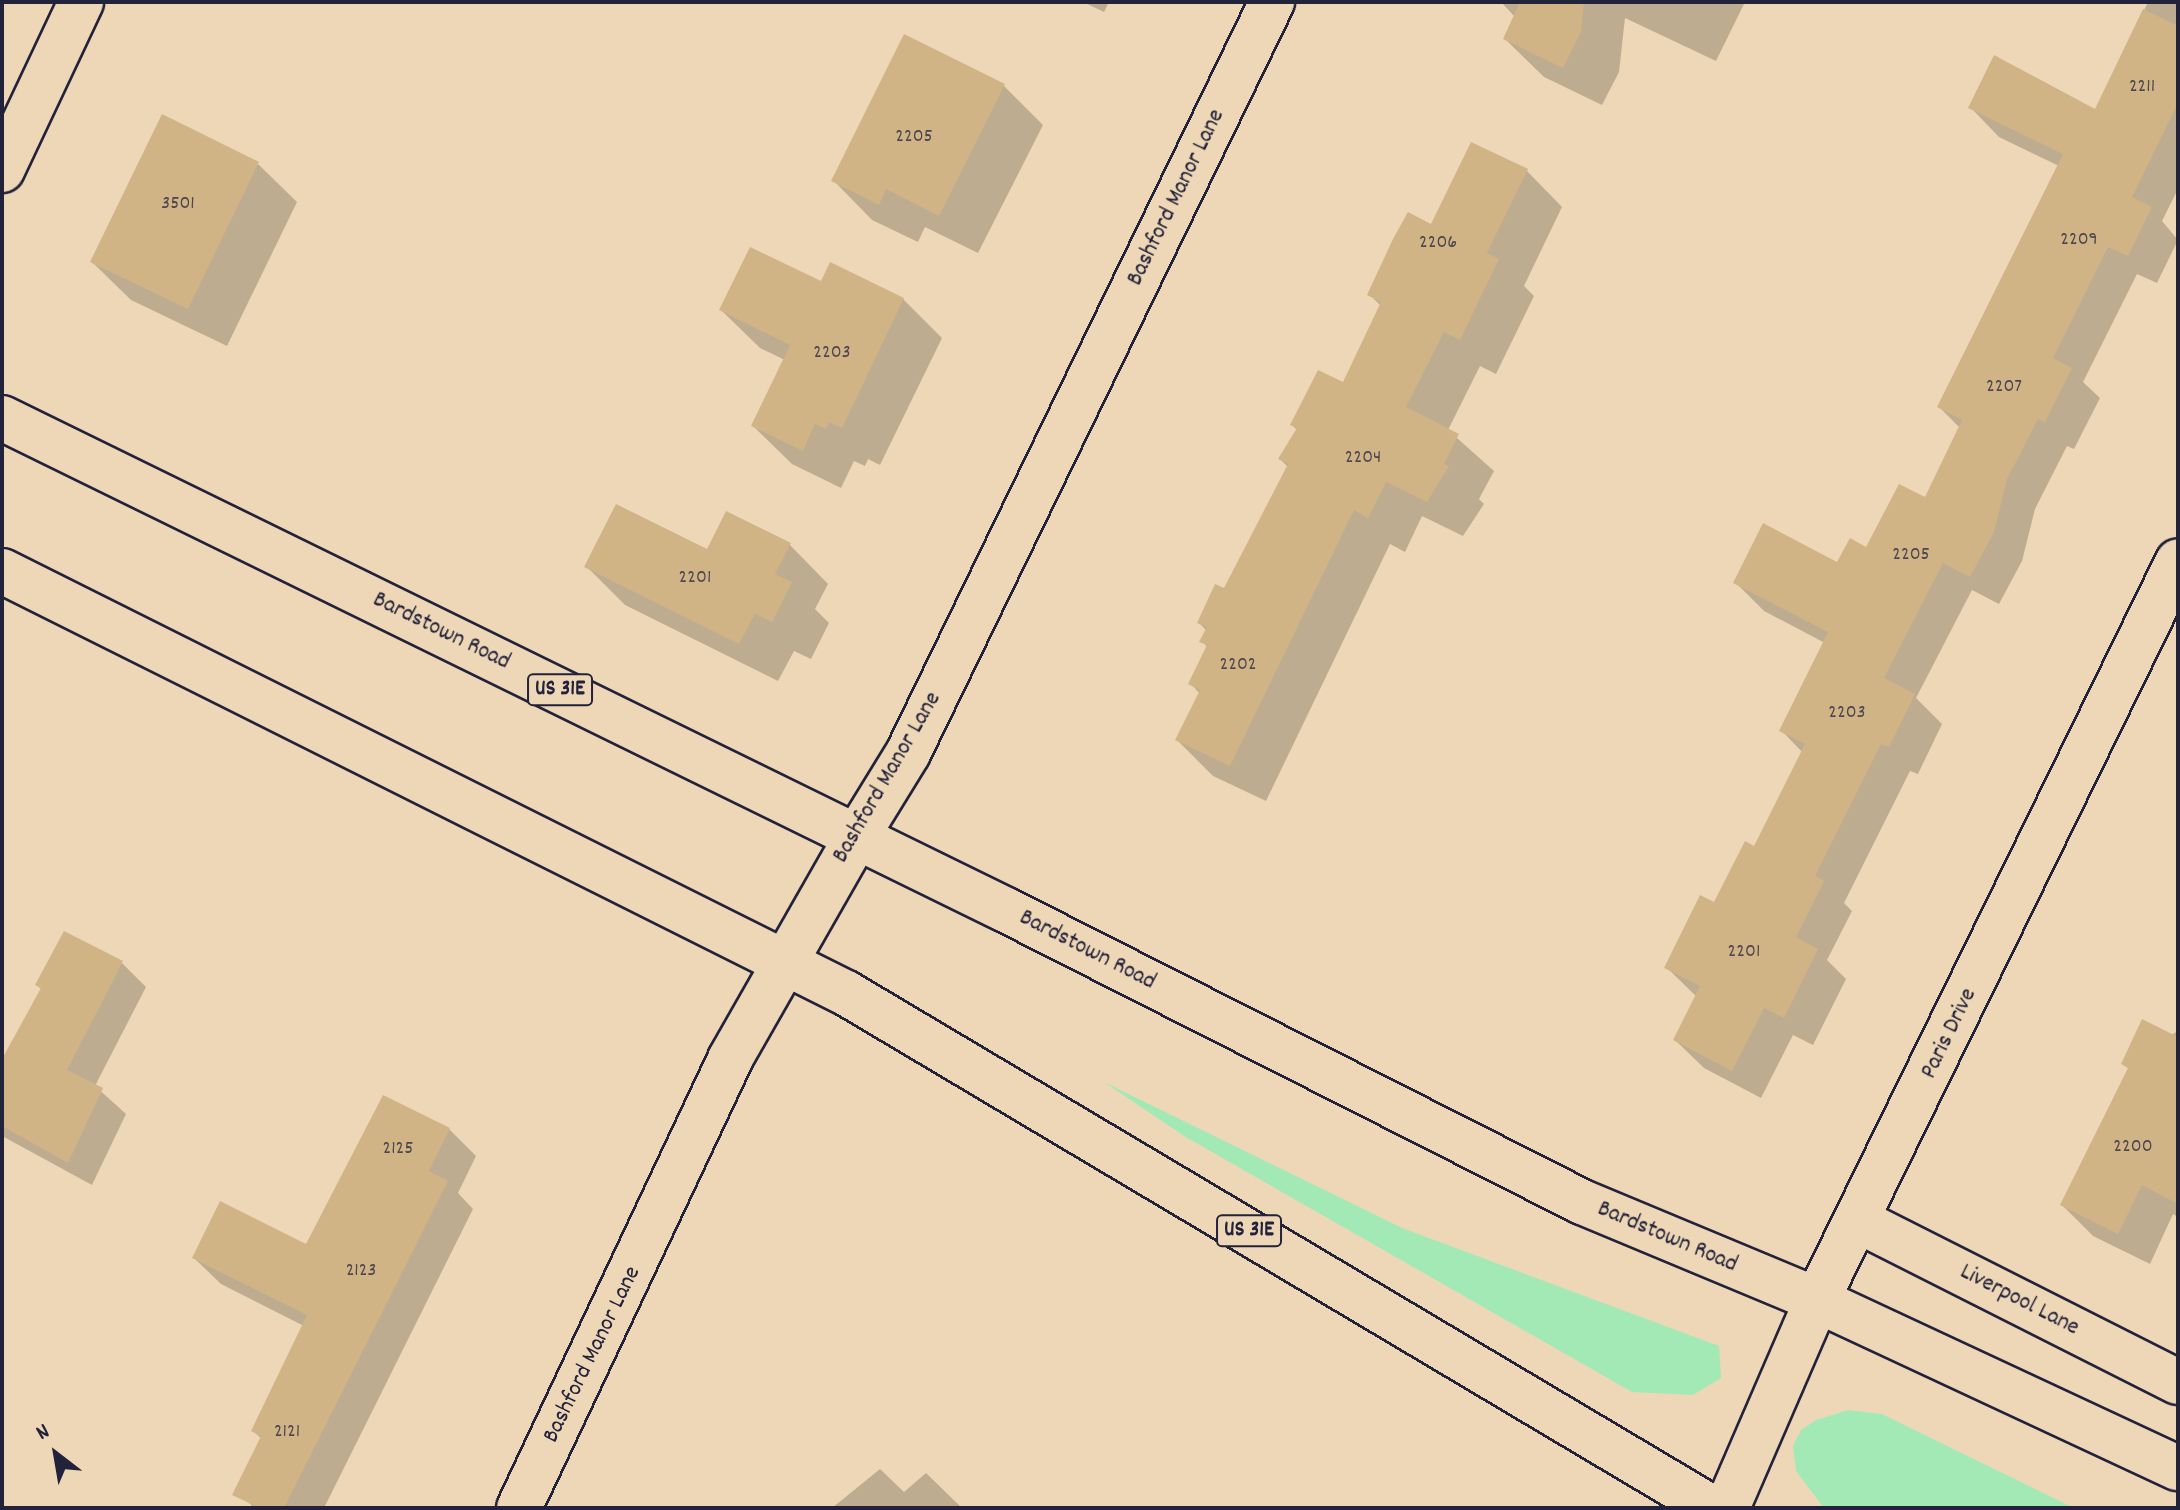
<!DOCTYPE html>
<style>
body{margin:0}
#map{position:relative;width:2180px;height:1510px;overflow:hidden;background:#eed7b6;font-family:Dekko,sans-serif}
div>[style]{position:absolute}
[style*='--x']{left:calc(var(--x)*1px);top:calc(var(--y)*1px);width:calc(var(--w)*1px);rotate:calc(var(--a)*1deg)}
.green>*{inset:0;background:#a2e9b6}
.shadow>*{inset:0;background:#0003}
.building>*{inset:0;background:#d0b485}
.roads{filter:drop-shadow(2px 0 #22223b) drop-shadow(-2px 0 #22223b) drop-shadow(0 2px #22223b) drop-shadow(0 -2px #22223b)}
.minor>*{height:44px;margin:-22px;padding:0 22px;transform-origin:22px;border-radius:22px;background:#eed7b6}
.tertiary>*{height:44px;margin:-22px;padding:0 22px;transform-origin:22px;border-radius:22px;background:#eed7b6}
.primary>*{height:44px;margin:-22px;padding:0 22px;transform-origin:22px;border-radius:22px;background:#eed7b6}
span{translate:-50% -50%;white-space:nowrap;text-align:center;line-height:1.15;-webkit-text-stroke:6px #eed7b6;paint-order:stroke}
.number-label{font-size:20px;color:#4e464e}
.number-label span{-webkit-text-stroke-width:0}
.shield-label span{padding:2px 6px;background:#eed7b6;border:2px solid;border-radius:6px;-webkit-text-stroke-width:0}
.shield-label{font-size:22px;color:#22223b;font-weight:700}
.street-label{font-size:24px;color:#22223b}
.frame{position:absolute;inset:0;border:4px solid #22223b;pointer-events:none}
.north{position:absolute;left:16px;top:1414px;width:80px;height:80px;-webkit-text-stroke:6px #eed7b6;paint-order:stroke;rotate:329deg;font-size:22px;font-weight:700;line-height:32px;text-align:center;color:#22223b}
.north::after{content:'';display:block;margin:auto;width:28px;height:36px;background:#22223b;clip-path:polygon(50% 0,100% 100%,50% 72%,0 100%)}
</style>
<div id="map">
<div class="green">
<i style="clip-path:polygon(1104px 1082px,1402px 1228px,1719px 1346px,1721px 1378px,1693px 1395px,1632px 1392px,1184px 1136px)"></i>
<i style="clip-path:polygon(1848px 1410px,1882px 1414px,2074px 1508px,1824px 1508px,1796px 1471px,1793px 1446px,1801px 1430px,1816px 1420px)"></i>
</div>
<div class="shadow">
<i style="clip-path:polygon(1083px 2px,1109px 2px,1104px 12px)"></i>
<i style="clip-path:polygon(1501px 2px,1745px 2px,1716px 61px,1625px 18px,1619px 72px,1602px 105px,1544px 77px,1505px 39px,1515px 17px)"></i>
<i style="clip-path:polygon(2148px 2px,2178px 2px,2178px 189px,2162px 221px,2178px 240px,2157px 283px,2137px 274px,2083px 382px,2100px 398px,2074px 449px,2067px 446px,2035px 509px,2022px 561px,1999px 604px,1972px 590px,1916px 698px,1942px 724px,1918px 774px,1910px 771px,1844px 903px,1852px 911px,1827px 960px,1846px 979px,1813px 1045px,1793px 1035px,1761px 1098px,1704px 1068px,1675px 1040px,1697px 997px,1666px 967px,1755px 848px,1803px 753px,1782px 731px,1825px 643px,1764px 611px,1735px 582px,1838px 565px,1867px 549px,1925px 500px,1960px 428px,1939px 407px,2059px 166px,1999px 137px,1971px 108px,2096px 111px)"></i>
<i style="clip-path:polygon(905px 37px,1004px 86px,1043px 125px,978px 253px,925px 227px,918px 242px,872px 220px,834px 181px)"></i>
<i style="clip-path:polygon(258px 164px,297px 202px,227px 346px,131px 300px,92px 262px)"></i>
<i style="clip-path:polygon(1527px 171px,1562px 207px,1524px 286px,1534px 296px,1496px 374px,1480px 366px,1448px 430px,1494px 471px,1479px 499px,1484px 504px,1463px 536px,1422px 516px,1405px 552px,1390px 544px,1266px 801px,1213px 776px,1177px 740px,1200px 694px,1191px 684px,1208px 648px,1202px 641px,1207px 631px,1199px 623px,1225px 591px,1288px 467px,1280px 459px,1298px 431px,1292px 425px,1344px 385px,1381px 306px,1370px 295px,1432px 227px)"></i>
<i style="clip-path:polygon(822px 284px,903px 299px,942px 338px,880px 465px,868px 459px,865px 466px,854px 461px,841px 488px,792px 464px,753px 426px,785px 360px,760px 348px,721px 310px)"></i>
<i style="clip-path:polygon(790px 545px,828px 584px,815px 609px,829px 623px,811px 659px,794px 651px,778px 681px,625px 605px,587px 567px)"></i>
<i style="clip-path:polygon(122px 963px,146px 987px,95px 1086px,126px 1114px,92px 1185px,2px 1136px,2px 1063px,42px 990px,37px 985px)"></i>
<i style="clip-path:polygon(2178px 1031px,2178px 1217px,2173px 1214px,2150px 1264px,2093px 1236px,2062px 1205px,2129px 1069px,2124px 1064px)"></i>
<i style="clip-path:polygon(449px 1129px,476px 1156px,458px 1193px,473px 1209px,324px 1508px,254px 1508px,237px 1490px,262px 1439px,253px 1431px,304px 1326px,221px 1284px,194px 1258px,307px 1247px)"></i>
<i style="clip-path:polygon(880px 1469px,904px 1492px,926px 1473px,962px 1508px,832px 1508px)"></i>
</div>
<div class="building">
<i style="clip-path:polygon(1520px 2px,1584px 2px,1581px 32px,1563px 68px,1503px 39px)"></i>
<i style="clip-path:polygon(2143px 9px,2178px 26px,2178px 103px,2132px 197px,2152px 207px,2128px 256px,2108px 247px,2053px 358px,2072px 368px,2045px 422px,2038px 419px,2007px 479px,1994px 532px,1970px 577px,1943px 563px,1884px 678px,1915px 694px,1889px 747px,1881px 744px,1815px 876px,1824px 881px,1796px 937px,1818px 949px,1784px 1018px,1764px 1008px,1732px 1071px,1673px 1040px,1700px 986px,1664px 968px,1700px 895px,1714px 902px,1745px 841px,1754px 846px,1805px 744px,1779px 731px,1828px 632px,1733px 583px,1763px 523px,1837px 562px,1850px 538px,1866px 547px,1899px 484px,1925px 497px,1962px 420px,1937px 407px,2063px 154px,1968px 108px,1994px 55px,2095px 109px)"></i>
<i style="clip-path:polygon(904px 34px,1005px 84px,939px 216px,886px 189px,879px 205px,831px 181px)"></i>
<i style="clip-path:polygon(162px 114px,259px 162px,188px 309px,90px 262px)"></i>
<i style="clip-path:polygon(1471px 142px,1528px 169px,1487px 253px,1499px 259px,1460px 340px,1444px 332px,1406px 407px,1459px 434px,1444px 464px,1449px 466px,1427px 502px,1386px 482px,1368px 518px,1354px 510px,1230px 766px,1175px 740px,1200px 690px,1188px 684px,1207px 645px,1199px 642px,1207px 627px,1197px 623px,1215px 584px,1224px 588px,1288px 464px,1278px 459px,1297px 428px,1290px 425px,1318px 370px,1343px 382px,1381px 302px,1367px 295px,1393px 239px,1408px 212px,1431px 224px)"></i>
<i style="clip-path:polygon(750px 247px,821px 281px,830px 262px,904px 298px,842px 428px,829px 422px,826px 429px,815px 424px,803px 451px,751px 426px,790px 345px,719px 310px)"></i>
<i style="clip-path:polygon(616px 504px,707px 549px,726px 511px,791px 543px,775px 574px,792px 582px,772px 622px,755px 614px,739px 644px,584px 567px)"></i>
<i style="clip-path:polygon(64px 931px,123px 961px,67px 1070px,103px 1088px,68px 1163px,2px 1126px,2px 1059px,41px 988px,35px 985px)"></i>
<i style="clip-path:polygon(2142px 1019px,2178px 1037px,2178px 1204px,2142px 1185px,2118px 1234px,2060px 1205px,2128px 1068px,2121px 1064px)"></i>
<i style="clip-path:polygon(383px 1095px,450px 1128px,429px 1171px,448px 1181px,284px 1508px,260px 1508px,232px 1495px,261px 1436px,251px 1431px,307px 1315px,192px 1258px,220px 1201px,306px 1244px)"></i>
</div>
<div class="roads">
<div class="minor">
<i style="--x:2;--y:170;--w:186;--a:-64.8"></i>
<i style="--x:857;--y:836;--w:97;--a:-58.4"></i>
<i style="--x:908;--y:753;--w:835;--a:-64.14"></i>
<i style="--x:1859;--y:1221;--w:357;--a:26.8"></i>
<i style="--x:1727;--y:1508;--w:227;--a:-66.6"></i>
<i style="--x:1817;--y:1300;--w:822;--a:-63.96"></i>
</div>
<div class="tertiary">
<i style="--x:519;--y:1508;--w:496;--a:-64.8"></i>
<i style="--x:730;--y:1059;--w:257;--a:-60.3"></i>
</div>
<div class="primary">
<i style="--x:2;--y:418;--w:1118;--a:26.11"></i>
<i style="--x:1006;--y:910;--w:646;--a:26.88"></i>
<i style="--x:1582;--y:1202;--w:255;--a:22.6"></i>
<i style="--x:1817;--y:1300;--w:398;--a:25"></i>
<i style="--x:2;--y:571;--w:944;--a:26.57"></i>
<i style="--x:846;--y:993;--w:1008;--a:30.74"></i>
</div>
</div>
<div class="number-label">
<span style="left:2142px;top:87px">2211</span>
<span style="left:914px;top:137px">2205</span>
<span style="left:178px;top:204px">3501</span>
<span style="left:2079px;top:240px">2209</span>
<span style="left:1438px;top:243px">2206</span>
<span style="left:832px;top:353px">2203</span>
<span style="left:2004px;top:387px">2207</span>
<span style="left:1363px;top:458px">2204</span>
<span style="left:1911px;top:555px">2205</span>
<span style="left:695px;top:578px">2201</span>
<span style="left:1238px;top:665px">2202</span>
<span style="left:1847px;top:713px">2203</span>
<span style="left:1744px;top:952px">2201</span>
<span style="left:2133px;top:1147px">2200</span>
<span style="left:398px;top:1149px">2125</span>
<span style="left:361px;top:1271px">2123</span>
<span style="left:287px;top:1432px">2121</span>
</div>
<div class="shield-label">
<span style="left:560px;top:690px">US 31E</span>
<span style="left:1249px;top:1231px">US 31E</span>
</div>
<div class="street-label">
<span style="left:1177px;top:198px;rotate:-64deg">Bashford Manor Lane</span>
<span style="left:441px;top:632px;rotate:26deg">Bardstown Road</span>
<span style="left:888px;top:778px;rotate:-60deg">Bashford Manor Lane</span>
<span style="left:1087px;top:951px;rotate:27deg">Bardstown Road</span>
<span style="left:1950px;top:1034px;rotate:-64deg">Paris Drive</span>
<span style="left:1667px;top:1238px;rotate:23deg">Bardstown Road</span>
<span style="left:2019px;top:1301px;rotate:27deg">Liverpool Lane</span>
<span style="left:593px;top:1355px;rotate:-64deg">Bashford Manor Lane</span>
</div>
<div class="frame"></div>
<div class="north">N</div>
</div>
